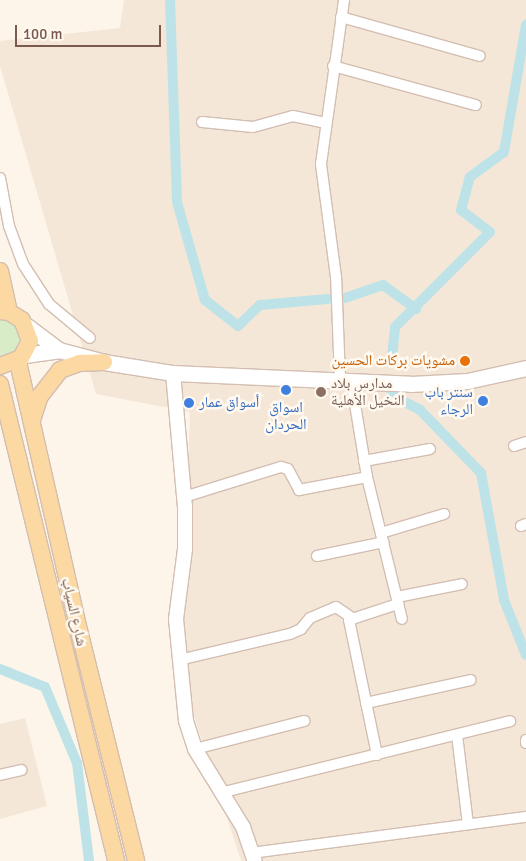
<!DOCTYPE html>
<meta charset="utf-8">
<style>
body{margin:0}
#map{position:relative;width:526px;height:861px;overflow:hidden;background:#fdf5e9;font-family:Signika,"Noto Naskh Arabic",sans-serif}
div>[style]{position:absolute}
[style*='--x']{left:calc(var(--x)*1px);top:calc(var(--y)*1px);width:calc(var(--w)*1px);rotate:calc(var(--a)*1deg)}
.residential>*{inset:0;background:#f5e7d7}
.green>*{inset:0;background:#d7ecc7}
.canal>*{height:10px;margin:-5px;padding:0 5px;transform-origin:5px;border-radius:5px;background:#bde3e8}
.roads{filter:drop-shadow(1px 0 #d3beb1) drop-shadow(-1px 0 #d3beb1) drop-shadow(0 1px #d3beb1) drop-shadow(0 -1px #d3beb1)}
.minor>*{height:10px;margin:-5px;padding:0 5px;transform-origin:5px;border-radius:5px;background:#fff}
.tertiary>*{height:14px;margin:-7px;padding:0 7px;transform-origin:7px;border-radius:7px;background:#fff}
.secondary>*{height:15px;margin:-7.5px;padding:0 7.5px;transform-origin:7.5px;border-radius:7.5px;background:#fff}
.primary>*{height:16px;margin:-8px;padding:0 8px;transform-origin:8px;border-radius:8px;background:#fcd8a2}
.dots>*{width:14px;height:14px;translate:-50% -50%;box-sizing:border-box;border:2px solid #fff9f0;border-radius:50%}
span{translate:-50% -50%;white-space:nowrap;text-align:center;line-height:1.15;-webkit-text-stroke:5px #fff9f0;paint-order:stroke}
.food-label{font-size:15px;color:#c56008}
.right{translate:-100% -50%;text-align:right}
.education-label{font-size:15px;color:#785e54}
.left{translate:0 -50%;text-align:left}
.shop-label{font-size:15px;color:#366cbe}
.street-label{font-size:15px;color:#795a4c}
.scale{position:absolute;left:15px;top:25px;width:146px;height:22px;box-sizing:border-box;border:2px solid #795a4c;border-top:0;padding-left:6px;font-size:15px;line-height:18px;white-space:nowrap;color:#795a4c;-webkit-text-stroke:4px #fff9f0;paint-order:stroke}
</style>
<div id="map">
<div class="residential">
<i style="clip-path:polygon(124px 0,526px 0,526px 861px,241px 861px,182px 679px,190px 412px,96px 394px,0 66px,0 41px,120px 28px)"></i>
<i style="clip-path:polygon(25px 718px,47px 806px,0 819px,0 724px)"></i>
</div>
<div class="green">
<i style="clip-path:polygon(0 316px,22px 326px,21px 351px,0 360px)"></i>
</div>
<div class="canal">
<i style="--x:170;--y:0;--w:202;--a:88"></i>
<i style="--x:177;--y:202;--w:102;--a:74.1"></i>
<i style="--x:205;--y:300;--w:42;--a:38.2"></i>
<i style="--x:238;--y:326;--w:30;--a:-44"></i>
<i style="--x:260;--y:305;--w:68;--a:-5"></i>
<i style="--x:345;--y:298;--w:40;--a:-18.9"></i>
<i style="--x:383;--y:285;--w:41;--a:36"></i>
<i style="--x:392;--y:357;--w:30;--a:-84"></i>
<i style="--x:395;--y:327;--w:134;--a:-45"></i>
<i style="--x:490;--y:232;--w:36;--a:-143"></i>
<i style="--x:461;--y:210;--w:34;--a:-75"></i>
<i style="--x:470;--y:177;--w:42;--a:-36.3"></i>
<i style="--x:504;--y:152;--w:129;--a:-80.2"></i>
<i style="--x:391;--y:395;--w:33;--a:27"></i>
<i style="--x:420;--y:410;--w:88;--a:45.9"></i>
<i style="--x:481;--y:473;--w:129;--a:79.7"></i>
<i style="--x:504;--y:600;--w:59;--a:68.2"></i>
<i style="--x:0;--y:669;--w:48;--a:21.8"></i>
<i style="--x:45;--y:687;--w:82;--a:67.2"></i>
<i style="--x:77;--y:763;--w:99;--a:83"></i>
</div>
<div class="roads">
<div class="minor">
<i style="--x:341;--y:17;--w:144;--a:15.7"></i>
<i style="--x:333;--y:66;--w:148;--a:15.3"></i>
<i style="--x:202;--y:122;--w:51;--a:5.6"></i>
<i style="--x:253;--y:127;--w:41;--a:-15.4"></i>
<i style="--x:293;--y:116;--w:34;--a:12"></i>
<i style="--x:0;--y:178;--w:49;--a:79.4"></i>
<i style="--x:9;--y:226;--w:40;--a:69.8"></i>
<i style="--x:23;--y:264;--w:48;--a:57"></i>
<i style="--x:49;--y:304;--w:53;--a:39.7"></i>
<i style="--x:340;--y:379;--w:102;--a:-92.2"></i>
<i style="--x:336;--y:277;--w:114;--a:-97.6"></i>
<i style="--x:321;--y:164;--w:166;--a:-82"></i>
<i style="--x:351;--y:380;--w:98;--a:80.6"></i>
<i style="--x:367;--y:477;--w:146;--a:76.2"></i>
<i style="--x:514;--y:446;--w:13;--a:-18"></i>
<i style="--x:364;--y:461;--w:67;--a:-10.3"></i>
<i style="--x:184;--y:497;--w:102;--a:-17.2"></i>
<i style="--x:281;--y:467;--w:7;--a:16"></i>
<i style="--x:288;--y:469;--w:24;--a:62"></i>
<i style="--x:299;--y:490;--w:69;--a:-10.8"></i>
<i style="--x:521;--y:526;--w:5;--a:-22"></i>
<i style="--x:381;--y:533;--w:66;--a:-16.8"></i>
<i style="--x:317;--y:556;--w:68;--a:-11.8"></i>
<i style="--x:397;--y:597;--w:66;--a:-11.3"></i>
<i style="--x:179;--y:660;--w:114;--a:-13.2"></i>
<i style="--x:290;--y:634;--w:12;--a:-24"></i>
<i style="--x:301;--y:629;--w:14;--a:-51"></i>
<i style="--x:310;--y:618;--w:28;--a:-23"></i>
<i style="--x:336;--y:607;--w:18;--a:34"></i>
<i style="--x:366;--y:703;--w:107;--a:-12.4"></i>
<i style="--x:457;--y:735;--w:90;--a:83"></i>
<i style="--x:526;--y:740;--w:3;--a:90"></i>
<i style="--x:195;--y:749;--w:113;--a:-14.4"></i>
<i style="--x:377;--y:755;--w:138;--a:-101.7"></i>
<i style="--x:349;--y:620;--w:52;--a:-18.1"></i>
<i style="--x:0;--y:775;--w:22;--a:-13"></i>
<i style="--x:220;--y:793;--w:299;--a:-13.9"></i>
<i style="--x:251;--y:853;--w:277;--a:-7.5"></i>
</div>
<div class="tertiary">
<i style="--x:173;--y:373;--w:135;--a:84.9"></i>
<i style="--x:185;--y:507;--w:42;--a:90"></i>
<i style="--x:185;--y:549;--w:71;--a:97.3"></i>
<i style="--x:176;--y:619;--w:102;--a:84.4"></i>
<i style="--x:186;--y:721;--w:29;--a:72"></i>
<i style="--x:195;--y:749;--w:92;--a:58.4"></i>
<i style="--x:243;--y:827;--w:36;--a:71"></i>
</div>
<div class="secondary">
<i style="--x:27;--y:326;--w:40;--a:37"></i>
<i style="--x:25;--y:355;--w:34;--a:-8"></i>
<i style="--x:59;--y:350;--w:47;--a:14.9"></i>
<i style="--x:104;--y:362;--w:70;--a:9.1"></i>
<i style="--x:173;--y:373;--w:238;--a:2.6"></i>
<i style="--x:411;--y:384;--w:56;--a:-3.1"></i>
<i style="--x:467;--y:381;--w:60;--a:-12.4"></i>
</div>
<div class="primary">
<i style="--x:0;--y:271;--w:42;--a:77.6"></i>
<i style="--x:0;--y:311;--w:9;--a:6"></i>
<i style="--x:9;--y:312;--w:15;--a:32"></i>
<i style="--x:22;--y:320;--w:22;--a:69"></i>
<i style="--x:30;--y:341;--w:19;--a:118"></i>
<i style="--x:21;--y:358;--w:22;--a:159"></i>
<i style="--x:18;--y:362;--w:275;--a:77.2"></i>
<i style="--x:79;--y:630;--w:238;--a:76.1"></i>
<i style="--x:0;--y:384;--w:491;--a:76.3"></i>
<i style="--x:32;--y:420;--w:25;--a:-72"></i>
<i style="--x:40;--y:396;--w:33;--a:-52"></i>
<i style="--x:60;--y:370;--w:20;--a:-20"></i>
<i style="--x:79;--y:363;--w:25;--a:-2"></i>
</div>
</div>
<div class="dots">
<i style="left:465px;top:361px;background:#e8710a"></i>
<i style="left:286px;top:390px;background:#3f7fe0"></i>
<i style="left:321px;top:392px;background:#8d6e63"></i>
<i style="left:483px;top:401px;background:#3f7fe0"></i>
<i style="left:189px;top:403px;background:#3f7fe0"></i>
</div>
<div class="food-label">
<span class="right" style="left:455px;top:361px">مشويات بركات الحسين</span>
</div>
<div class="education-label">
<span class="left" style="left:331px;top:392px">مدارس بلاد<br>النخيل الأهلية</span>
</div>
<div class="shop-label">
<span class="right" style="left:473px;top:401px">سنتر باب<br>الرجاء</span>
<span class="left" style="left:199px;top:403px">أسواق عمار</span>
<span style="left:286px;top:416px">اسواق<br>الحردان</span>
</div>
<div class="street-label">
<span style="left:74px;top:612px;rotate:77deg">شارع السياب</span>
</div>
<div class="scale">100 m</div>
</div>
